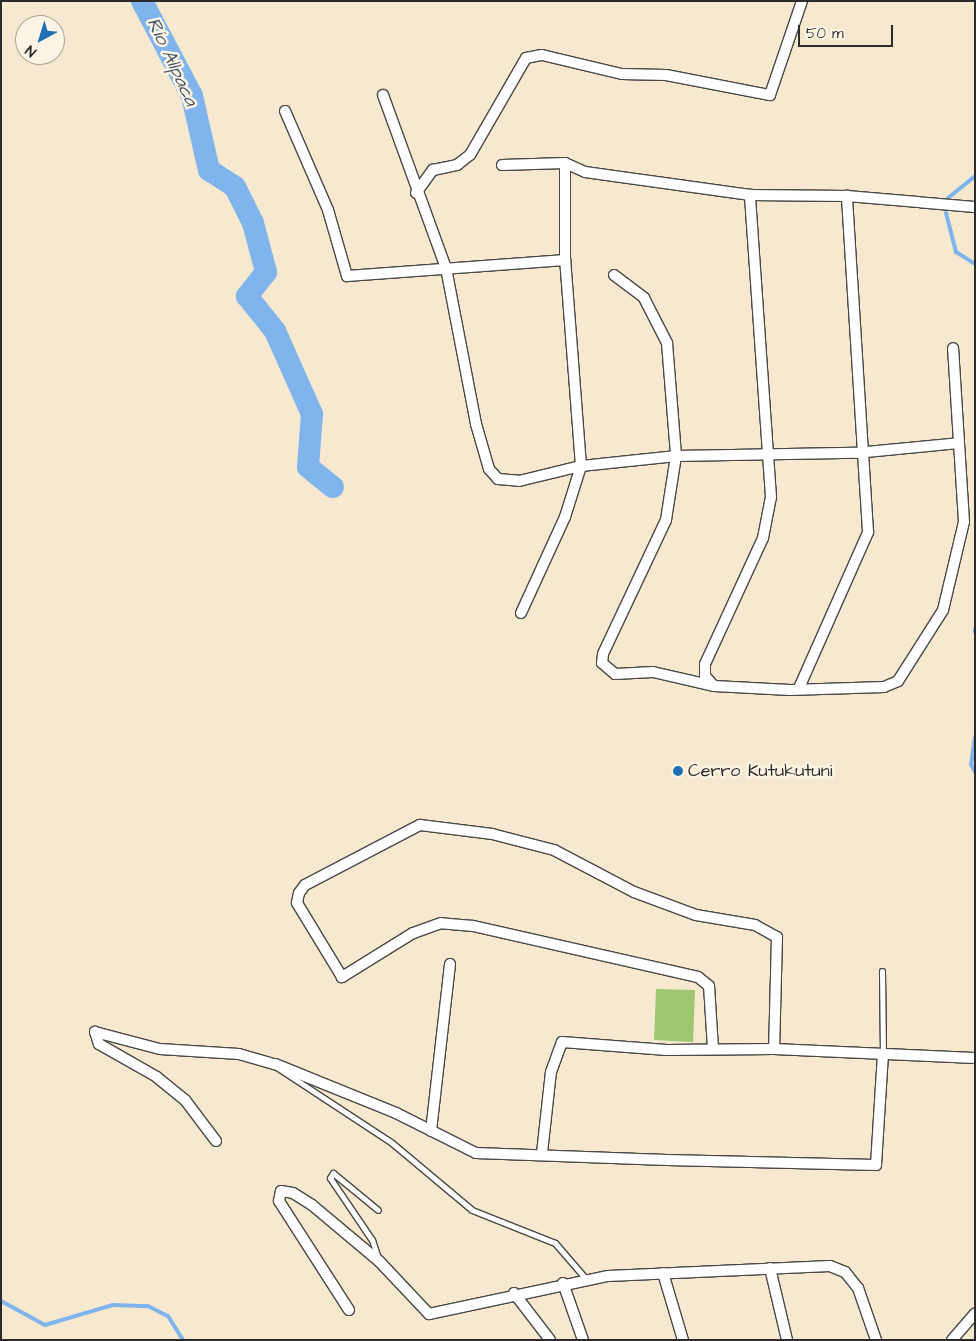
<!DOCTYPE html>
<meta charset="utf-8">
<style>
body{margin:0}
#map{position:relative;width:976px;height:1341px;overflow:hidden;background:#f6e9cf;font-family:"Architects Daughter",sans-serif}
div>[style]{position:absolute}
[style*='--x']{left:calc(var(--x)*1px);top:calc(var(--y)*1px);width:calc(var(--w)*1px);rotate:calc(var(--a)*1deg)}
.green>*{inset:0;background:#9fc772}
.stream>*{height:4px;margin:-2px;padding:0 2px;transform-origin:2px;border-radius:2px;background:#7fb4ed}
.river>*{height:22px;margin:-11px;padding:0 11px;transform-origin:11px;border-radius:11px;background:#7fb4ed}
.roads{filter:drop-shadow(1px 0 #494844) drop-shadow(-1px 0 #494844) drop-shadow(0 1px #494844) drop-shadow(0 -1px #494844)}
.service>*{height:5px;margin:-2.5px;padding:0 2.5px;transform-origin:2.5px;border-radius:2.5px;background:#fff}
.minor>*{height:10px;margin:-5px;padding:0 5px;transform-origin:5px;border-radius:5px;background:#fff}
.dots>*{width:14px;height:14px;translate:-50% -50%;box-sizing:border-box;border:2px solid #fcf5e5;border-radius:50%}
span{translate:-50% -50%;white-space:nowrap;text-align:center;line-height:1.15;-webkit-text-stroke:5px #fcf5e5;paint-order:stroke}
.poi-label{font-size:18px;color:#2b2b2b}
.left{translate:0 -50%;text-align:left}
.water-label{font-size:19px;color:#445465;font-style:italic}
.frame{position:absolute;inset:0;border:2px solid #2b2b2b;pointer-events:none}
.north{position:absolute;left:15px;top:15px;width:50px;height:50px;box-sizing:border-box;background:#fcf5e5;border:1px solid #a8a49b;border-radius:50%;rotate:219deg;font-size:14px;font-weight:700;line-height:20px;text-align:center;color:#2b2b2b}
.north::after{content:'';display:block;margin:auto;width:18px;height:22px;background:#1f6fb2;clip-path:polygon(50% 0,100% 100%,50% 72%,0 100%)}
.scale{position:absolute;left:798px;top:25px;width:95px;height:22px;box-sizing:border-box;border:2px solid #2b2b2b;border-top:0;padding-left:6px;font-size:15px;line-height:18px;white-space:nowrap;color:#2b2b2b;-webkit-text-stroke:4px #fcf5e5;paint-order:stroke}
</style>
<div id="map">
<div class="green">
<i style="clip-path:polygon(656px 989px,695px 990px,693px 1042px,654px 1040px)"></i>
</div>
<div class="stream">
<i style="--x:948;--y:198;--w:35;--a:-39"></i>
<i style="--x:946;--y:213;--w:40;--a:75.6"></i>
<i style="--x:956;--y:252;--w:22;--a:32"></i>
<i style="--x:975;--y:629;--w:3;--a:90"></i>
<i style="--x:975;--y:737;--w:27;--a:98"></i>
<i style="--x:971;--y:764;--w:9;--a:63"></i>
<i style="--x:1;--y:1301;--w:50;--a:28.6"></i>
<i style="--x:45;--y:1325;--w:71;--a:-16.4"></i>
<i style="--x:113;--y:1305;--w:35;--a:2"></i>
<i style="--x:148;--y:1306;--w:22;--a:27"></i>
<i style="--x:168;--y:1316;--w:28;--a:58"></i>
</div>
<div class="river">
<i style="--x:142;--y:1;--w:107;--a:62.2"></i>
<i style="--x:192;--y:96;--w:76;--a:77.1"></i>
<i style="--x:209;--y:170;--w:31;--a:33"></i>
<i style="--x:235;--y:187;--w:40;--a:63.4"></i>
<i style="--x:253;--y:223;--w:51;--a:75.1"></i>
<i style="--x:266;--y:272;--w:31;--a:128"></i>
<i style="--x:247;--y:296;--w:45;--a:51.3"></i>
<i style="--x:275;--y:331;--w:91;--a:66"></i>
<i style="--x:312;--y:414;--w:53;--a:94.3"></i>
<i style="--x:308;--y:467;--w:32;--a:39"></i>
</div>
<div class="roads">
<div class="service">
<i style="--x:882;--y:971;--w:83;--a:89.3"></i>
<i style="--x:278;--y:1068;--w:136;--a:33.3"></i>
<i style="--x:392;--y:1143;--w:104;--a:39.9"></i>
<i style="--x:472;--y:1210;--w:89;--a:21.7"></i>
<i style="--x:555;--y:1243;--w:49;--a:49.1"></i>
<i style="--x:378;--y:1258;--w:19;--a:-108"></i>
<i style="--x:372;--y:1240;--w:75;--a:-124.1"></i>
<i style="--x:330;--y:1178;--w:6;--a:-59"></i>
<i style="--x:333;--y:1173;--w:58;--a:39.4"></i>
</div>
<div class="minor">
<i style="--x:383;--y:95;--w:184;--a:70"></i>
<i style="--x:446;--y:268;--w:159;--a:79.1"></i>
<i style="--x:476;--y:424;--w:47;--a:73.9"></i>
<i style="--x:489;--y:469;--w:13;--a:48"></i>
<i style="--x:498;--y:479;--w:21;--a:5"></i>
<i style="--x:519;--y:481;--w:64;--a:-13.6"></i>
<i style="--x:581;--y:466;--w:96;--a:-6"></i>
<i style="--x:676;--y:456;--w:180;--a:-1"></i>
<i style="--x:856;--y:453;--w:103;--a:-5.5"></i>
<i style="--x:285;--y:111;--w:108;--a:66.5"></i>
<i style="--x:328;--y:210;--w:69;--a:73.9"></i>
<i style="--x:347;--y:276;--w:219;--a:-4.2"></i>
<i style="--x:502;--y:165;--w:63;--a:-1.8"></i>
<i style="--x:565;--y:163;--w:22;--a:24"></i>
<i style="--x:585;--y:172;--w:167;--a:7.9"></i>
<i style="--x:750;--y:195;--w:97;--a:0.6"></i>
<i style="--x:847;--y:196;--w:128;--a:4.9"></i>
<i style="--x:416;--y:193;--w:29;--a:-54"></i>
<i style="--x:433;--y:170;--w:25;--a:-12"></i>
<i style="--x:457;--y:165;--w:16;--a:-38"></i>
<i style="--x:470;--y:155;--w:112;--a:-60"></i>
<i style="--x:526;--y:58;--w:16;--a:-11"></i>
<i style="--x:542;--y:55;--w:82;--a:13.4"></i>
<i style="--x:622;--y:74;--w:44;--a:1.3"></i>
<i style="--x:666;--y:75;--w:106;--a:10.9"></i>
<i style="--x:770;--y:95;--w:99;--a:-71.2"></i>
<i style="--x:614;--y:275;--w:38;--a:37"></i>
<i style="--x:644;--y:298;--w:51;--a:62.9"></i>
<i style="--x:667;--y:343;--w:113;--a:85.4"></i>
<i style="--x:676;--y:456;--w:65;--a:98.9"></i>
<i style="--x:666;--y:520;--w:148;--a:115.2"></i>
<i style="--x:603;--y:654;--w:9;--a:96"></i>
<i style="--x:602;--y:663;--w:17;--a:40"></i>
<i style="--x:615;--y:674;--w:38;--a:-3"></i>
<i style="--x:653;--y:672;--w:63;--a:12.9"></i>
<i style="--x:714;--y:686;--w:76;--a:3"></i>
<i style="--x:790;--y:690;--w:94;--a:-1.8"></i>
<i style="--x:884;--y:687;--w:15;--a:-23"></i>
<i style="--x:898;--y:681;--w:84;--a:-57.6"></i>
<i style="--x:943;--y:610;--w:90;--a:-76.6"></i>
<i style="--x:964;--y:522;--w:174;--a:-93.6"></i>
<i style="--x:521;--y:613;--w:106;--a:-65.4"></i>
<i style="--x:565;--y:517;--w:53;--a:-72.6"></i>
<i style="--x:581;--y:466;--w:207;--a:-94.4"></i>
<i style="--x:565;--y:260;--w:97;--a:-90"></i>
<i style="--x:714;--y:686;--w:13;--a:-132"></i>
<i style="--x:705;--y:676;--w:12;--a:-90"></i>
<i style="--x:705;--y:664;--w:139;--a:-65.3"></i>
<i style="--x:763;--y:538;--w:42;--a:-79"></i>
<i style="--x:771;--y:497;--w:303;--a:-94"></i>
<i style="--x:799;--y:688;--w:171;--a:-66.1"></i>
<i style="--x:868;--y:532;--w:337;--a:-93.6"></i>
<i style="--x:713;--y:1049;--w:63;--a:-93.6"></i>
<i style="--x:709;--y:986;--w:14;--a:-141"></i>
<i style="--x:698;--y:977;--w:231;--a:-167.2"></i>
<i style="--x:473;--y:926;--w:32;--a:-175"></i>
<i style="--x:441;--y:923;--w:30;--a:160"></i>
<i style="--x:413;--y:933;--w:84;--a:148.2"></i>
<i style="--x:342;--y:977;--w:87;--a:-121.3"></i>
<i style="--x:297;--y:903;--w:10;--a:-79"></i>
<i style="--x:299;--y:893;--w:10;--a:-53"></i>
<i style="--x:305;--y:885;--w:130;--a:-27.6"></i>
<i style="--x:420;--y:825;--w:73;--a:7.1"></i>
<i style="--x:492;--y:834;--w:64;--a:14.5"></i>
<i style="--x:554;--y:850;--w:90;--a:27.7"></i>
<i style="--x:634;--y:892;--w:66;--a:20.4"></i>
<i style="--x:696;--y:915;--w:60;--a:9.6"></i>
<i style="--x:755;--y:925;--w:25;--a:29"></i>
<i style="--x:777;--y:937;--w:112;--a:91.5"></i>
<i style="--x:431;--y:1131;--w:168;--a:-83.5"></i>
<i style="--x:216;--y:1141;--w:51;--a:-127.1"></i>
<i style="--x:185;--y:1100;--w:36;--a:-141"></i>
<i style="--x:157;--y:1077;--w:67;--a:-150.4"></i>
<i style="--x:99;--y:1044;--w:13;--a:-108"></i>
<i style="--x:95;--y:1032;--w:67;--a:14.7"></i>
<i style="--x:160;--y:1049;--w:79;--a:3.6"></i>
<i style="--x:239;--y:1054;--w:37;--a:16"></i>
<i style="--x:275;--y:1064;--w:131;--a:22"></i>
<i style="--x:396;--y:1113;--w:89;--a:26.6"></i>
<i style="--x:476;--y:1153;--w:191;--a:2.1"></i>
<i style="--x:667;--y:1160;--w:209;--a:1.4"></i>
<i style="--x:876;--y:1165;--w:111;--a:-86.4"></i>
<i style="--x:542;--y:1153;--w:81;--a:-83.7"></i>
<i style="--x:551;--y:1072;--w:32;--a:-70"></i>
<i style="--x:562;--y:1042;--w:105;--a:4.4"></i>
<i style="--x:667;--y:1050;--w:107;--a:-0.5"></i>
<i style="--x:774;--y:1049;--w:201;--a:2.6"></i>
<i style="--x:770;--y:1268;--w:74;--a:76.7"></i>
<i style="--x:663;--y:1273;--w:70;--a:73.4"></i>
<i style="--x:563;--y:1283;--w:60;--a:70.7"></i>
<i style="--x:514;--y:1293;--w:59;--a:52.5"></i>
<i style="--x:349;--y:1310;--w:130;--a:-122.7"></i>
<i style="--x:279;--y:1201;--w:10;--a:-79"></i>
<i style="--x:281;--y:1191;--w:12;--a:9"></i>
<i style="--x:293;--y:1193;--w:22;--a:32"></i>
<i style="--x:312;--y:1205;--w:87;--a:39.9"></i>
<i style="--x:379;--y:1261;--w:73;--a:46.7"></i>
<i style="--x:429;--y:1314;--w:183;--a:-12"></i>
<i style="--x:608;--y:1276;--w:222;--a:-2.6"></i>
<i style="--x:830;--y:1266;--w:16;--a:22"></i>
<i style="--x:845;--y:1272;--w:21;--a:51"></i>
<i style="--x:858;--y:1288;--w:55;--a:70.9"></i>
<i style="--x:952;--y:1340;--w:35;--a:-49"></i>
</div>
</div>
<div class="dots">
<i style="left:678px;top:771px;background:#1f6fb2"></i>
</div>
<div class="poi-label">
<span class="left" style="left:688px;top:771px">Cerro Kutukutuni</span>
</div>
<div class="water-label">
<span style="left:172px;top:62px;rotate:65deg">Río Allpaca</span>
</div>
<div class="frame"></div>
<div class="north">N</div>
<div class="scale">50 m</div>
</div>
